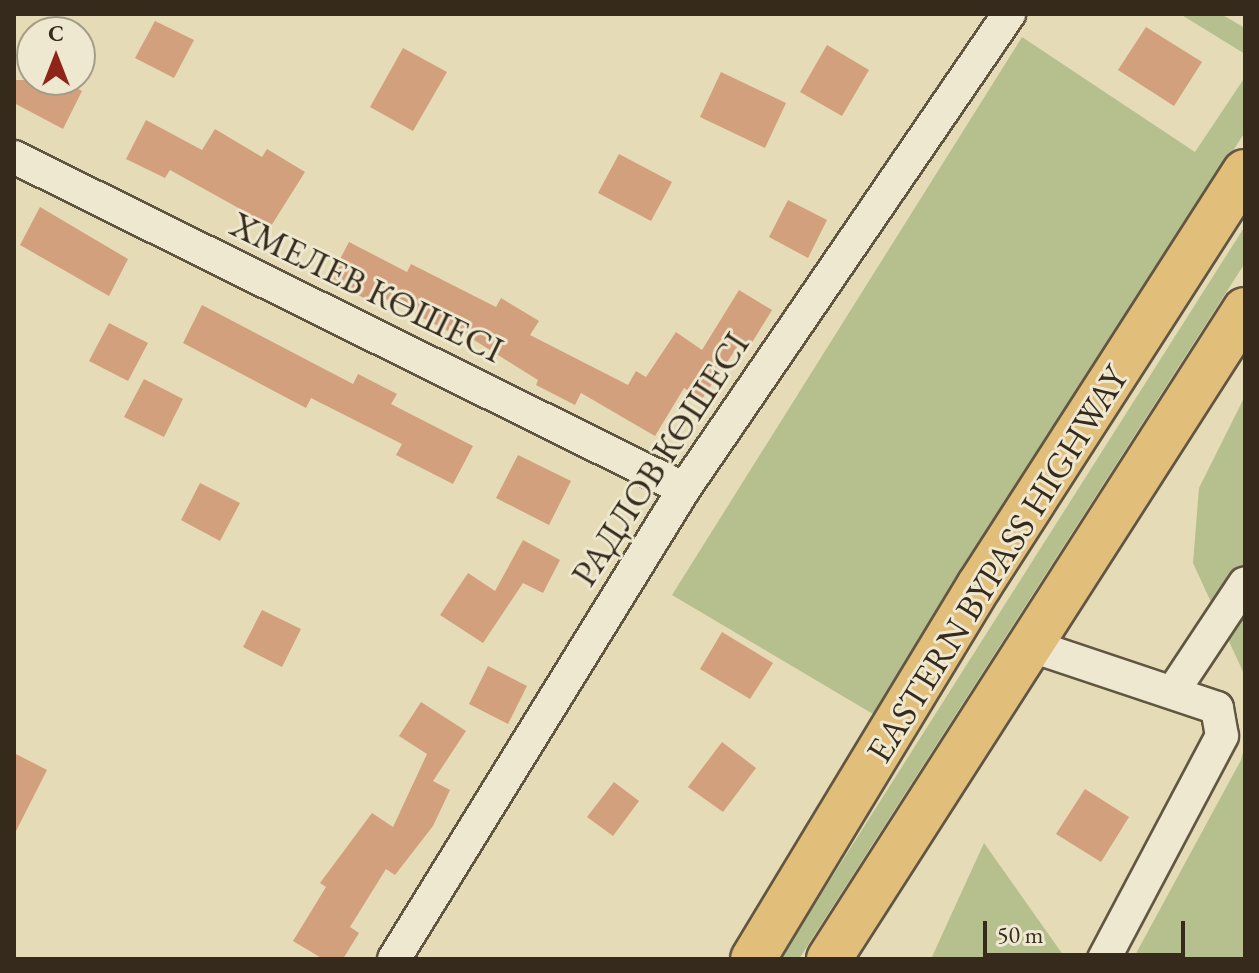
<!DOCTYPE html>
<meta charset="utf-8">
<style>
body{margin:0}
#map{position:relative;width:1259px;height:973px;overflow:hidden;background:#e5dbb6;font-family:"EB Garamond",serif}
div>[style]{position:absolute}
[style*='--x']{left:calc(var(--x)*1px);top:calc(var(--y)*1px);width:calc(var(--w)*1px);rotate:calc(var(--a)*1deg)}
.green>*{inset:0;background:#b5c08e}
.building>*{inset:0;background:#d3a07d}
.roads{filter:drop-shadow(2px 0 #615642) drop-shadow(-2px 0 #615642) drop-shadow(0 2px #615642) drop-shadow(0 -2px #615642)}
.street>*{height:32px;margin:-16px;padding:0 16px;transform-origin:16px;border-radius:16px;background:#eee8d0}
.primary>*{height:44px;margin:-22px;padding:0 22px;transform-origin:22px;border-radius:22px;background:#e2be7b}
span{translate:-50% -50%;white-space:nowrap;text-align:center;line-height:1.15;-webkit-text-stroke:6px #eee8d0;paint-order:stroke}
.street-label{font-size:36px;color:#352a1c}
.frame{position:absolute;inset:0;border:16px solid #352a1c;pointer-events:none}
.north{position:absolute;left:16px;top:16px;width:80px;height:80px;box-sizing:border-box;background:#eee8d0;border:2px solid #a49c88;border-radius:50%;rotate:0deg;font-size:22px;font-weight:700;line-height:32px;text-align:center;color:#352a1c}
.north::after{content:'';display:block;margin:auto;width:28px;height:36px;background:#8f2418;clip-path:polygon(50% 0,100% 100%,50% 72%,0 100%)}
.scale{position:absolute;left:983px;top:921px;width:202px;height:36px;box-sizing:border-box;border:4px solid #352a1c;border-top:0;padding-left:10px;font-size:24px;line-height:28px;white-space:nowrap;color:#352a1c;-webkit-text-stroke:6px #eee8d0;paint-order:stroke}
</style>
<div id="map">
<div class="green">
<i style="clip-path:polygon(1180px 14px,1221px 14px,1245px 28px,1245px 54px)"></i>
<i style="clip-path:polygon(1022px 37px,1195px 152px,1245px 77px,1245px 132px,873px 714px,672px 595px)"></i>
<i style="clip-path:polygon(1245px 226px,1245px 263px,799px 959px,780px 959px)"></i>
<i style="clip-path:polygon(1245px 396px,1245px 676px,1193px 563px,1199px 488px)"></i>
<i style="clip-path:polygon(1245px 744px,1245px 959px,1133px 959px,1241px 760px)"></i>
<i style="clip-path:polygon(984px 843px,1066px 959px,931px 959px)"></i>
</div>
<div class="building">
<i style="clip-path:polygon(155px 21px,194px 40px,174px 78px,135px 58px)"></i>
<i style="clip-path:polygon(1146px 27px,1202px 62px,1174px 106px,1118px 70px)"></i>
<i style="clip-path:polygon(827px 45px,869px 70px,842px 116px,800px 92px)"></i>
<i style="clip-path:polygon(403px 48px,447px 72px,413px 131px,370px 107px)"></i>
<i style="clip-path:polygon(721px 72px,786px 103px,765px 148px,700px 117px)"></i>
<i style="clip-path:polygon(14px 80px,62px 80px,82px 91px,63px 129px,14px 103px)"></i>
<i style="clip-path:polygon(146px 120px,202px 150px,215px 129px,262px 157px,267px 149px,305px 172px,271px 226px,170px 170px,165px 178px,126px 159px)"></i>
<i style="clip-path:polygon(619px 154px,672px 182px,651px 221px,598px 193px)"></i>
<i style="clip-path:polygon(788px 200px,827px 220px,808px 258px,769px 237px)"></i>
<i style="clip-path:polygon(40px 207px,128px 259px,109px 296px,20px 245px)"></i>
<i style="clip-path:polygon(349px 242px,407px 272px,411px 264px,496px 307px,501px 298px,539px 321px,530px 335px,628px 385px,636px 371px,646px 377px,676px 332px,702px 350px,739px 290px,772px 310px,748px 349px,740px 343px,702px 399px,684px 388px,655px 436px,581px 393px,575px 405px,536px 385px,538px 380px,450px 325px,448px 331px,372px 292px,368px 300px,329px 280px)"></i>
<i style="clip-path:polygon(202px 305px,353px 384px,358px 374px,397px 394px,391px 404px,473px 446px,453px 484px,396px 455px,402px 444px,311px 398px,306px 408px,183px 343px)"></i>
<i style="clip-path:polygon(109px 323px,148px 343px,128px 381px,89px 361px)"></i>
<i style="clip-path:polygon(144px 379px,183px 399px,164px 437px,124px 417px)"></i>
<i style="clip-path:polygon(518px 455px,571px 481px,549px 525px,496px 498px)"></i>
<i style="clip-path:polygon(200px 483px,240px 503px,220px 541px,181px 520px)"></i>
<i style="clip-path:polygon(523px 540px,560px 560px,543px 593px,523px 583px,483px 643px,440px 615px,468px 573px,495px 591px)"></i>
<i style="clip-path:polygon(262px 610px,301px 629px,282px 667px,243px 647px)"></i>
<i style="clip-path:polygon(722px 632px,773px 663px,750px 699px,700px 669px)"></i>
<i style="clip-path:polygon(488px 666px,527px 686px,508px 724px,469px 704px)"></i>
<i style="clip-path:polygon(421px 702px,466px 731px,433px 781px,450px 790px,433px 826px,395px 875px,386px 869px,350px 927px,359px 933px,343px 959px,323px 959px,293px 941px,326px 887px,320px 883px,372px 813px,393px 827px,427px 754px,399px 736px)"></i>
<i style="clip-path:polygon(722px 742px,756px 768px,723px 812px,688px 787px)"></i>
<i style="clip-path:polygon(14px 753px,47px 770px,14px 835px)"></i>
<i style="clip-path:polygon(614px 782px,639px 801px,613px 836px,587px 817px)"></i>
<i style="clip-path:polygon(1085px 789px,1129px 817px,1101px 862px,1056px 834px)"></i>
</div>
<div class="roads">
<div class="street">
<i style="--x:14;--y:157;--w:748;--a:26.36"></i>
<i style="--x:1032;--y:646;--w:195;--a:18.5"></i>
<i style="--x:1217;--y:708;--w:28;--a:80"></i>
<i style="--x:1222;--y:736;--w:252;--a:117.9"></i>
<i style="--x:1174;--y:690;--w:128;--a:-56.4"></i>
<i style="--x:394;--y:959;--w:552;--a:-58.32"></i>
<i style="--x:684;--y:489;--w:576;--a:-55.62"></i>
</div>
<div class="primary">
<i style="--x:753;--y:959;--w:436;--a:-58.8"></i>
<i style="--x:979;--y:586;--w:492;--a:-57.3"></i>
<i style="--x:829;--y:959;--w:771;--a:-57.34"></i>
</div>
</div>
<div class="street-label">
<span style="left:367px;top:287px;rotate:26deg">ХМЕЛЕВ КӨШЕСІ</span>
<span style="left:660px;top:459px;rotate:-57deg">РАДЛОВ КӨШЕСІ</span>
<span style="left:997px;top:564px;rotate:-58deg">EASTERN BYPASS HIGHWAY</span>
</div>
<div class="frame"></div>
<div class="north">С</div>
<div class="scale">50 m</div>
</div>
